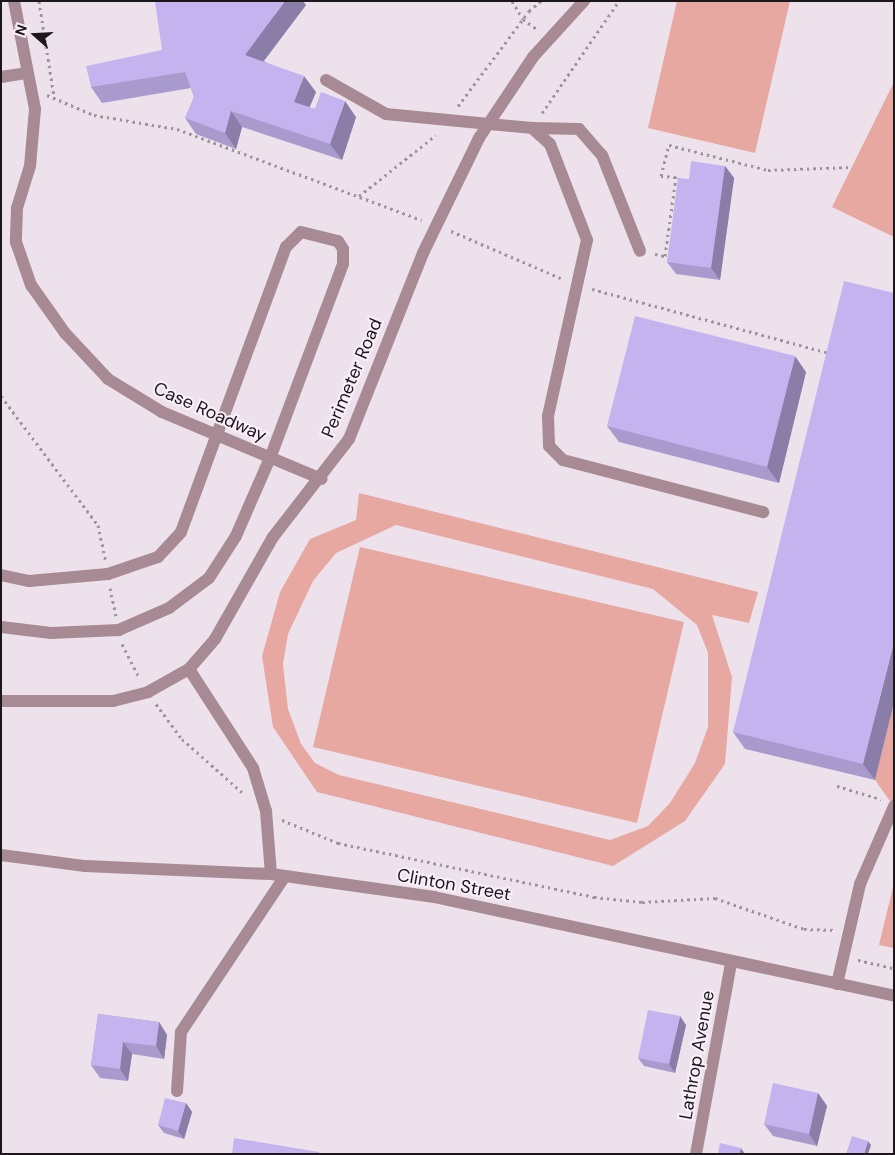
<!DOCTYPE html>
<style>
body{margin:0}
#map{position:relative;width:895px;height:1155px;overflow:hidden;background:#ede2ec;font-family:"DM Sans",sans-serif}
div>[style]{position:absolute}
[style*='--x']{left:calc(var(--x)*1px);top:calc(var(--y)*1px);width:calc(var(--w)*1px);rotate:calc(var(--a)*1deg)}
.green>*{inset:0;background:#e6a8a1}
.path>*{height:3px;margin-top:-1.5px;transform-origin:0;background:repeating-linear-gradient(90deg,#9d949c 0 2.5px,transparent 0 6.5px)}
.minor>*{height:12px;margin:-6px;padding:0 6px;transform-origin:6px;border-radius:6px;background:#a88a94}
.wall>*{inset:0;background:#a99ace}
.shaded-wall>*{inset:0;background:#8a7da8}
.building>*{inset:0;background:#c5b3f0}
span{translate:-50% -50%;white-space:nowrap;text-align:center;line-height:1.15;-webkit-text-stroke:4px #faeffa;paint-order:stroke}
.street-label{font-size:18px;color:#1b171b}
.frame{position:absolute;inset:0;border:2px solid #1b171b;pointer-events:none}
.north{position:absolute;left:10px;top:10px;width:50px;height:50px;-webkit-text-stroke:4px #faeffa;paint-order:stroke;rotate:289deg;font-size:14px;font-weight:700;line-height:20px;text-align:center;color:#1b171b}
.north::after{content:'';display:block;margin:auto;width:18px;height:22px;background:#1b171b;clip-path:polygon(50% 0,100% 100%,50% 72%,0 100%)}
</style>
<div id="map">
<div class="green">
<i style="clip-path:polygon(677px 1px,790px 1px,755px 153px,648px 128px)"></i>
<i style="clip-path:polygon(894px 82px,894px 237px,832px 207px)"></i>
<i style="clip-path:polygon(evenodd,359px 493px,758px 592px,749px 623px,712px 615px,732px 677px,725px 764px,685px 821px,613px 866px,317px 792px,273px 727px,262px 656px,280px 592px,310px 539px,356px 520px,359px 493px,396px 525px,653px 589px,697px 625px,708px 653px,708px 727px,695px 763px,670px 803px,648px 826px,610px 840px,339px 775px,315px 763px,301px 744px,288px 709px,283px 664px,288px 634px,313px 581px,336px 553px,396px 525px)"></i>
<i style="clip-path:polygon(360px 547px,684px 622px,637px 823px,313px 747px)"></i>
<i style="clip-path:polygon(894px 703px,894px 807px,875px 780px)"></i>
<i style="clip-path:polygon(894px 883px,894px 948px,879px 945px)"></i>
</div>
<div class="path">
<i style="--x:39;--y:1;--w:97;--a:81.1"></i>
<i style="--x:512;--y:1;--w:21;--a:59"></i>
<i style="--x:523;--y:19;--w:17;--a:36"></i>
<i style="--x:47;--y:95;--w:51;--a:23.1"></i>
<i style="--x:94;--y:115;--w:84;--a:9.6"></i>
<i style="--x:177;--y:129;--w:261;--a:20.4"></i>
<i style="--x:458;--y:106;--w:119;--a:-53.2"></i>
<i style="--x:529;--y:11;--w:16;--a:-40"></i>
<i style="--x:542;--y:113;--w:136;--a:-55.5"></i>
<i style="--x:359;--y:196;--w:98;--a:-38.4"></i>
<i style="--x:451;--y:231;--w:122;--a:23.2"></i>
<i style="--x:655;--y:254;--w:10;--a:11"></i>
<i style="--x:665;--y:256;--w:80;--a:-82.1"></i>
<i style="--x:676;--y:177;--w:15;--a:-176"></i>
<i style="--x:661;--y:176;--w:32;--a:-76"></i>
<i style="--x:669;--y:145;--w:102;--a:14.2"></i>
<i style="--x:768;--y:170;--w:84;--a:-2"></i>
<i style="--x:592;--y:289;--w:246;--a:15.1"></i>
<i style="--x:1;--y:396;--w:161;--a:53.1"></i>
<i style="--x:98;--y:525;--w:35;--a:78"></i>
<i style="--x:110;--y:588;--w:29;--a:78"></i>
<i style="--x:122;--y:644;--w:38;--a:63"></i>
<i style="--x:156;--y:704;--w:44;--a:53.4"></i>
<i style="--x:182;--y:739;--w:80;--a:41.5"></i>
<i style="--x:837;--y:786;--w:46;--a:16.5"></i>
<i style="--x:282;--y:820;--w:61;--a:22.3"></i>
<i style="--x:338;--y:843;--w:262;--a:11.9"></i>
<i style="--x:594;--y:897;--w:48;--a:5.9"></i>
<i style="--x:642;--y:902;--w:73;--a:-3.1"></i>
<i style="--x:715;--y:898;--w:94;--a:19.2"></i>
<i style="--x:804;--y:929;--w:31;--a:2"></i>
<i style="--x:858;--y:960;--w:37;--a:13"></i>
</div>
<div class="minor">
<i style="--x:14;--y:1;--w:110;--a:79"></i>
<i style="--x:35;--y:109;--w:57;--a:95"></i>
<i style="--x:30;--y:166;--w:44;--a:107.2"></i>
<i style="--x:17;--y:208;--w:34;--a:92"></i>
<i style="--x:16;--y:242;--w:46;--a:70.8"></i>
<i style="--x:31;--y:285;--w:59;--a:54.7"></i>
<i style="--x:65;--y:333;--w:63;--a:46.9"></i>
<i style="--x:108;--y:379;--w:63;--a:31.4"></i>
<i style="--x:162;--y:412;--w:173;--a:22.8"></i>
<i style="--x:1;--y:77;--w:25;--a:-9"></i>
<i style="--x:326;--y:80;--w:69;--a:29.5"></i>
<i style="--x:386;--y:114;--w:147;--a:5.5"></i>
<i style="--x:532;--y:128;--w:24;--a:42"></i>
<i style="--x:550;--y:144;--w:103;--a:68.9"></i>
<i style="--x:587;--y:240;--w:180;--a:102.5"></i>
<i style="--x:548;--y:416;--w:30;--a:88"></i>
<i style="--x:549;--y:446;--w:20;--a:45"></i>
<i style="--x:563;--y:460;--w:207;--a:14.6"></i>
<i style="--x:532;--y:128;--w:47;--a:1.2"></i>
<i style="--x:579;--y:129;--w:35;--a:49"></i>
<i style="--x:602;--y:155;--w:103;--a:68.4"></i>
<i style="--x:1;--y:575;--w:29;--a:12"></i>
<i style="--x:29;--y:581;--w:79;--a:-5.1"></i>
<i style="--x:108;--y:574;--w:53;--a:-18.8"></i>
<i style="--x:158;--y:557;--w:34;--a:-47"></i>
<i style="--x:181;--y:532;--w:304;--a:-69.8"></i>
<i style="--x:286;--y:247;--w:21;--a:-45"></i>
<i style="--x:301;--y:232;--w:38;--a:14"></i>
<i style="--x:338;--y:241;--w:9;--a:58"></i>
<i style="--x:343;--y:249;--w:15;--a:90"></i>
<i style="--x:343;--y:264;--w:207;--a:110.6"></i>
<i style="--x:270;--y:458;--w:85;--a:113.6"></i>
<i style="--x:236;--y:536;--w:50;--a:122.7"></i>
<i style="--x:209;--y:578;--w:50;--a:143.1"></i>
<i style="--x:169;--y:608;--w:55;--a:156.3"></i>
<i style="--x:119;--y:630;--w:68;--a:177.5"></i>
<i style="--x:51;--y:633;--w:50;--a:-173.2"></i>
<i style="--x:189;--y:669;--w:118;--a:57.1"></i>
<i style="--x:253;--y:768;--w:45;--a:73.2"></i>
<i style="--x:266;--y:811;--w:63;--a:85.5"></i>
<i style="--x:1;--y:701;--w:112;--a:0"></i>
<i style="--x:113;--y:701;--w:36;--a:-14"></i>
<i style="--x:148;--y:692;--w:47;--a:-29.3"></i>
<i style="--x:189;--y:669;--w:40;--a:-49"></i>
<i style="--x:215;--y:639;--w:117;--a:-60.4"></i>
<i style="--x:273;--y:537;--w:124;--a:-52.2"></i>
<i style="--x:349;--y:439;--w:200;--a:-68.3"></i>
<i style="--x:423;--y:253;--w:128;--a:-64"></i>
<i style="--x:479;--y:138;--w:97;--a:-56.3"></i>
<i style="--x:533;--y:57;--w:76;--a:-47.7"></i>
<i style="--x:1;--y:855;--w:85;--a:7.5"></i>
<i style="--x:85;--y:866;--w:186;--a:2.5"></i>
<i style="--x:271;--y:874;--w:165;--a:8"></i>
<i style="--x:434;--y:897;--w:471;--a:12.1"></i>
<i style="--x:837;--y:984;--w:103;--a:-77"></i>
<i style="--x:860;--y:884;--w:85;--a:-66.4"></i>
<i style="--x:177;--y:1091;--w:59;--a:-86.1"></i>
<i style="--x:181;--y:1032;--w:187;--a:-56.3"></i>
<i style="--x:696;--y:1154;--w:194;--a:-79.6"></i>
</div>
<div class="wall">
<i style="clip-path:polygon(306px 5px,264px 61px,316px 92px,309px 108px,315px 109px,356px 117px,342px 160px,242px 127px,236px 149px,196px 134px,185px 118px,194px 97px,191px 88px,102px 103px,91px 87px,162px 50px)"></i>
<i style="clip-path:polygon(725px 166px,734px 178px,720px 280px,676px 274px,667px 262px,689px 179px)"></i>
<i style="clip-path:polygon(894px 293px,875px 780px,745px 749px,733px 732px)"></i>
<i style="clip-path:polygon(806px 372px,779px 483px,619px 442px,607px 426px)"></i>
<i style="clip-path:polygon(98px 1014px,159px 1022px,167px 1035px,164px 1059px,132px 1054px,128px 1081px,100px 1078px,91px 1065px)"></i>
<i style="clip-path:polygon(686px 1025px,675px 1073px,644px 1066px,638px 1058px)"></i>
<i style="clip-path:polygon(818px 1093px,827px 1106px,817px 1146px,773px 1136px,764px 1124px)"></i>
<i style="clip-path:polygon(186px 1103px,192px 1112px,184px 1139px,164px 1133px,158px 1125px)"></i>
</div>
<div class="shaded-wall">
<i style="clip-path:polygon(285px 1px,303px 1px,306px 5px,256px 71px,245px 55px)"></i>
<i style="clip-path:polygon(304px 76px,316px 92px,305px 118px,294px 102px)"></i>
<i style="clip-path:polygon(345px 101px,356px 117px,342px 160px,330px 144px)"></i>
<i style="clip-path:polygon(231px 111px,242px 127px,236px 149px,225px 133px)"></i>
<i style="clip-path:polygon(725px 166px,734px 178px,720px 280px,711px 268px)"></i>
<i style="clip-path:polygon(795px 356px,806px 372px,779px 483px,767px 467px)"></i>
<i style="clip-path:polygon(894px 642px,894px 703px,875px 780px,863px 764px)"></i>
<i style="clip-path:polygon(680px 1016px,686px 1025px,675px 1073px,669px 1064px)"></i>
<i style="clip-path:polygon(159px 1022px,167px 1035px,164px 1059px,156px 1046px)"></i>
<i style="clip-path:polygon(123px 1042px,132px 1054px,128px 1081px,120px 1069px)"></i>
<i style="clip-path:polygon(818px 1093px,827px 1106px,817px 1146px,809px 1134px)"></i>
<i style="clip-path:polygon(186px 1103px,192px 1112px,184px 1139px,178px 1131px)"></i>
<i style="clip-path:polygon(868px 1141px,871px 1145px,868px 1154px,864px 1154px)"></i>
<i style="clip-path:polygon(741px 1148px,745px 1154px,739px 1154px)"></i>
</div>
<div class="building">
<i style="clip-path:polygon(155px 1px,285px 1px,245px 55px,304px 76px,294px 102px,315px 109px,321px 92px,345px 101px,330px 144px,231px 111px,225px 133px,185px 118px,194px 97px,185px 72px,91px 87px,86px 66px,162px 50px)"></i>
<i style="clip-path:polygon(691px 161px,725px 166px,711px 268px,667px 262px,678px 178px,689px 179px)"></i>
<i style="clip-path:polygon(844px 281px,894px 293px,894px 642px,863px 764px,733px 732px)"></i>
<i style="clip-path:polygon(635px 316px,795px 356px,767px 467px,607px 426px)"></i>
<i style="clip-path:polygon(648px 1010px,680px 1016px,669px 1064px,638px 1058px)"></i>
<i style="clip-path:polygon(98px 1014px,159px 1022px,156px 1046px,123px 1042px,120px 1069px,91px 1065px)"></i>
<i style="clip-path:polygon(773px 1083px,818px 1093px,809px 1134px,764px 1124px)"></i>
<i style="clip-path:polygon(165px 1098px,186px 1103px,178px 1131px,158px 1125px)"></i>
<i style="clip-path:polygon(852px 1136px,868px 1141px,864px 1154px,846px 1154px)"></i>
<i style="clip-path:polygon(234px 1138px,319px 1152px,319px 1154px,232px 1154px)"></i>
<i style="clip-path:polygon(720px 1143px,741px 1148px,739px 1154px,718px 1154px)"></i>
</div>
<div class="street-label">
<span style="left:352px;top:378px;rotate:-67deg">Perimeter Road</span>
<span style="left:210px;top:412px;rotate:24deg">Case Roadway</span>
<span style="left:454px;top:885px;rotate:10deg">Clinton Street</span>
<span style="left:697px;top:1055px;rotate:-80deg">Lathrop Avenue</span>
</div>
<div class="frame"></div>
<div class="north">N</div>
</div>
